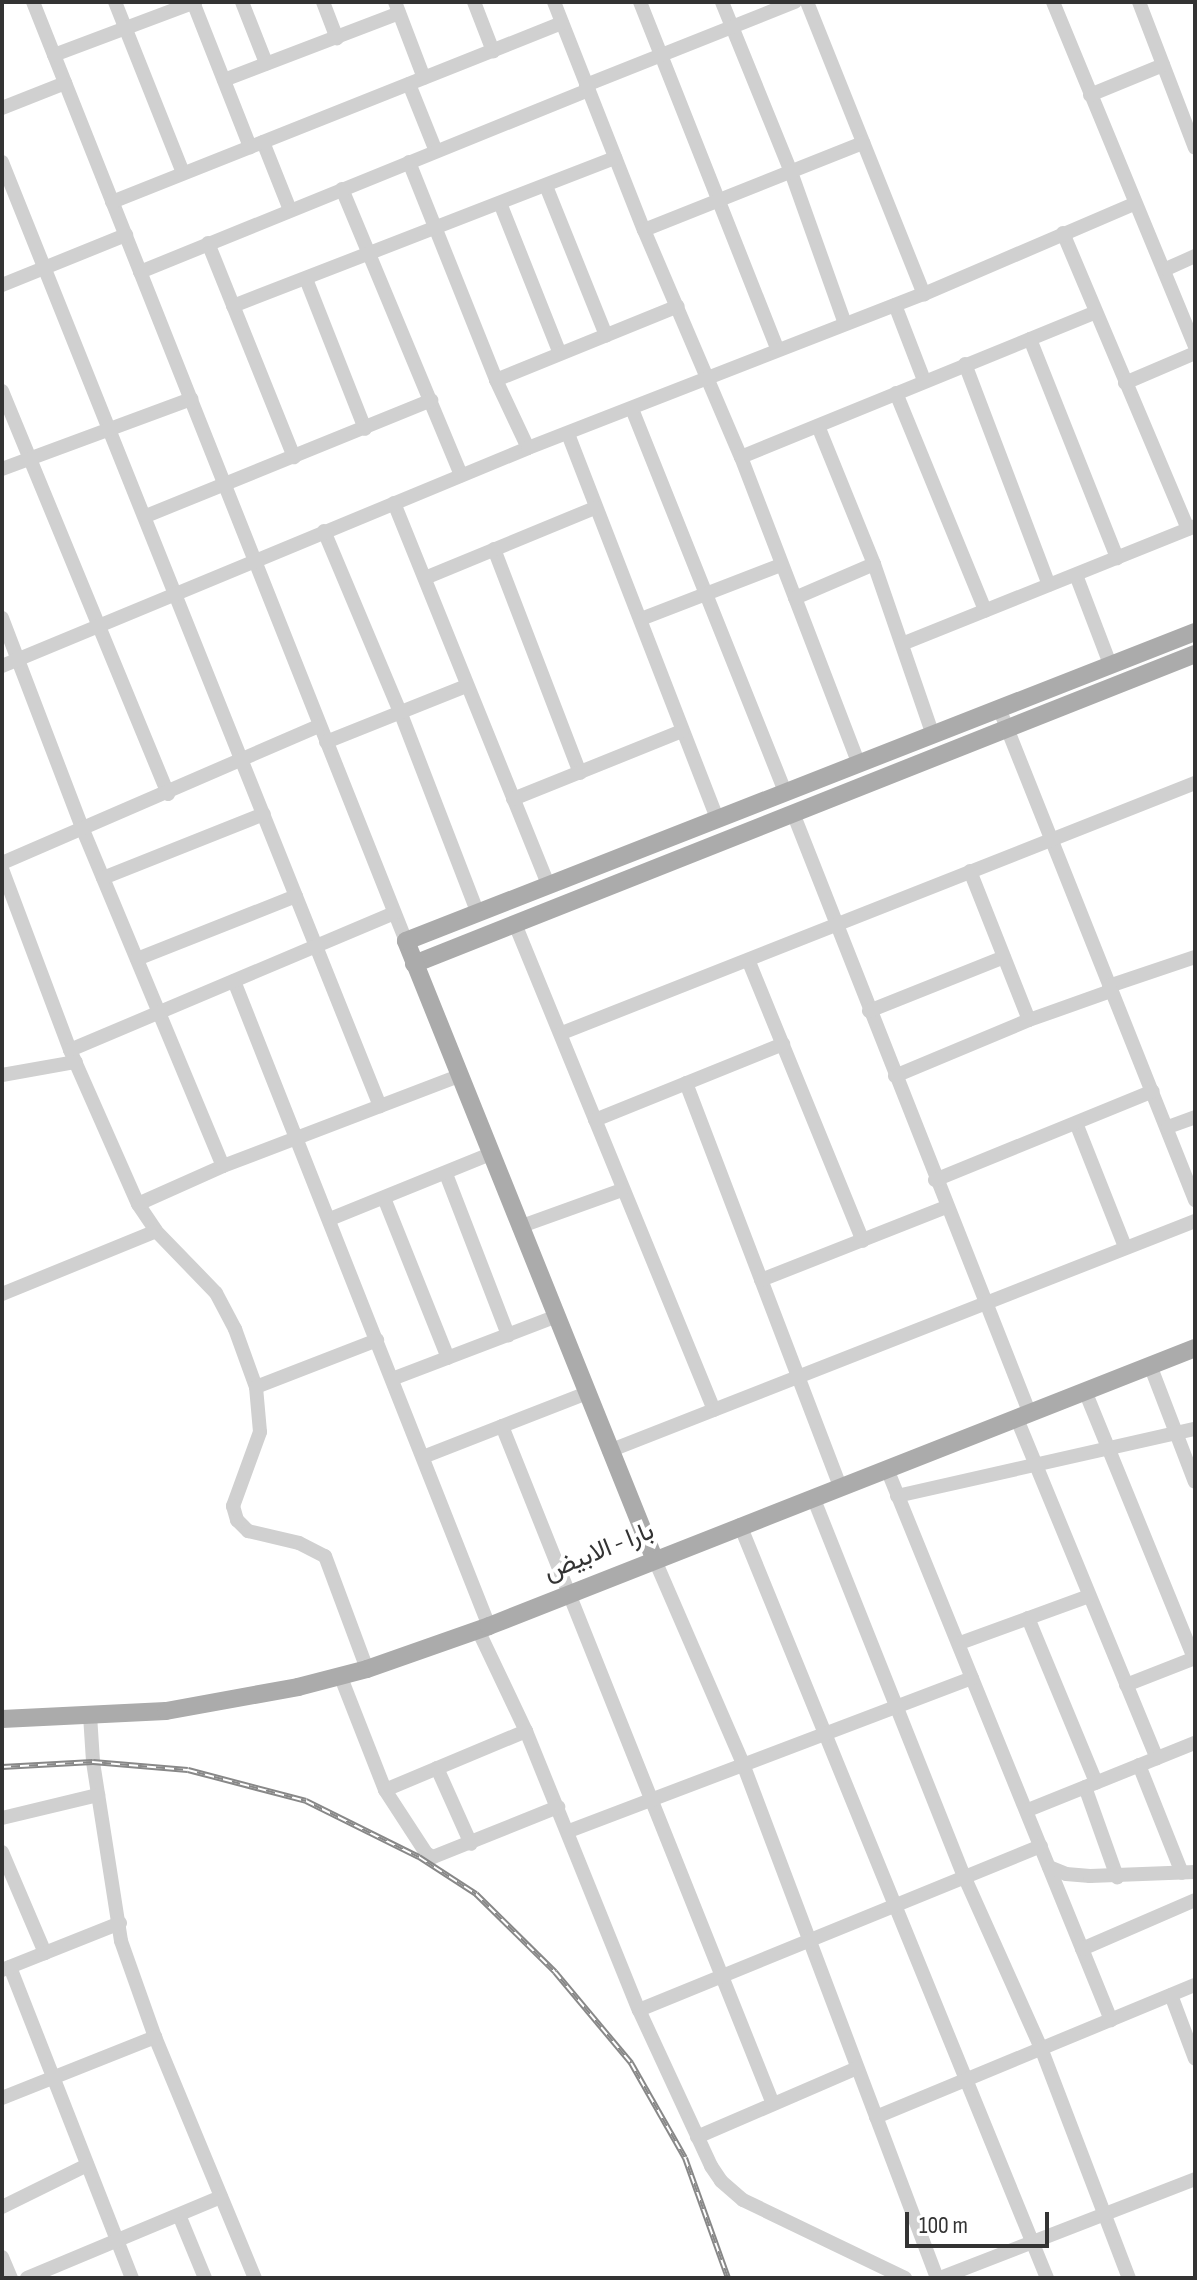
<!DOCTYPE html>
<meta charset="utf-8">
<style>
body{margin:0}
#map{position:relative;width:1197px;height:2280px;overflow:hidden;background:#fff;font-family:"Sofia Sans Condensed",Vazirmatn,sans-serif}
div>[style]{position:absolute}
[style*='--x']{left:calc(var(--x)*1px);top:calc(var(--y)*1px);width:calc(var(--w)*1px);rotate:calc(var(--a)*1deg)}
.minor>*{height:14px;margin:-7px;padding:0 7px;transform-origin:7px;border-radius:7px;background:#d0d0d0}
.major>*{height:18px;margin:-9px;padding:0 9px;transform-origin:9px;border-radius:9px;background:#ababab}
.rail>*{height:6px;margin-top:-3px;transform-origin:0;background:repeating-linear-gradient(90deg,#fff 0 9px,#888 0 18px);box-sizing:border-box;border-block:2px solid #888}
span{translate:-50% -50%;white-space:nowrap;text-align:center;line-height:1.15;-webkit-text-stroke:8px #fff;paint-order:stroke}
.street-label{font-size:26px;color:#333}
.frame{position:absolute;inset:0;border:4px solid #333;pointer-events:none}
.scale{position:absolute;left:905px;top:2212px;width:144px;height:36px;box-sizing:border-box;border:4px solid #333;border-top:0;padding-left:10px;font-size:24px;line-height:28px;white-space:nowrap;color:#333;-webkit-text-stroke:6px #fff;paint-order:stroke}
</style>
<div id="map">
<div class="minor">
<i style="--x:33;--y:2;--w:1010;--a:68.34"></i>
<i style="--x:115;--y:2;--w:184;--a:68.3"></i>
<i style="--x:193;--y:2;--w:156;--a:68.5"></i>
<i style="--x:242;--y:2;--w:66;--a:68.5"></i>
<i style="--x:323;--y:2;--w:39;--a:69"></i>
<i style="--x:395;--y:2;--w:81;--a:69.1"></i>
<i style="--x:474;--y:2;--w:53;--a:68.8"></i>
<i style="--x:554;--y:2;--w:245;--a:68.5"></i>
<i style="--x:644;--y:230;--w:247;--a:66.9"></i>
<i style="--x:741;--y:457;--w:329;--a:69"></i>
<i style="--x:640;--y:2;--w:374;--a:68.4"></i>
<i style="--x:722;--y:2;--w:183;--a:67.9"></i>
<i style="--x:791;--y:172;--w:161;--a:70.4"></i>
<i style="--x:807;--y:2;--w:315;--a:68.2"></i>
<i style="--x:1053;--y:2;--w:372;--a:67.6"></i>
<i style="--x:1139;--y:2;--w:156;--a:69"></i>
<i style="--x:54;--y:55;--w:151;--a:-20.6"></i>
<i style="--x:224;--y:80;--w:187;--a:-20.9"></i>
<i style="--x:409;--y:84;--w:72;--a:68.1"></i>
<i style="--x:586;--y:85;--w:225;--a:-21.7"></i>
<i style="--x:1090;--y:95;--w:79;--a:-22.3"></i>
<i style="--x:2;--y:108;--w:68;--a:-21.6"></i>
<i style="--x:263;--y:142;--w:73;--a:68.3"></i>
<i style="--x:2;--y:162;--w:1017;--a:68.18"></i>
<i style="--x:409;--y:162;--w:235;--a:68.2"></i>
<i style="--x:496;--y:380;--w:75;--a:64.8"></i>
<i style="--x:546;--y:186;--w:161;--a:68.1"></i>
<i style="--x:342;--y:189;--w:310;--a:67.4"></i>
<i style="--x:112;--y:202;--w:484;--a:-21.7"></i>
<i style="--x:500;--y:203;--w:162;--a:68.3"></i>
<i style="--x:644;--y:230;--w:236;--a:-21.7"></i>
<i style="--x:1063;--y:233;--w:321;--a:67.1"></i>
<i style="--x:208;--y:243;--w:231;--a:68.1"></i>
<i style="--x:1166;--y:269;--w:32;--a:-24"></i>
<i style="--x:140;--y:272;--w:484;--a:-22.1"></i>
<i style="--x:306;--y:279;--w:161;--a:68.5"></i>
<i style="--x:2;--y:285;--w:134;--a:-22"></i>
<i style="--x:895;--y:305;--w:80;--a:68.9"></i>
<i style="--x:233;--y:306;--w:410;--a:-21.2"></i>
<i style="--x:1030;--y:339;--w:236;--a:68.3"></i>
<i style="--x:965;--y:364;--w:236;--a:69.2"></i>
<i style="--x:496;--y:380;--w:196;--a:-22.1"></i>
<i style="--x:1125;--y:383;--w:76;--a:-23.2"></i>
<i style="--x:2;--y:391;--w:436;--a:67.6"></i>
<i style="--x:896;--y:393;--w:235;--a:67.7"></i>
<i style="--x:632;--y:409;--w:412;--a:68.2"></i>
<i style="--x:818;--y:426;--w:149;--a:67.9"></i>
<i style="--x:874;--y:564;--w:178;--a:71"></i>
<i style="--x:568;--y:434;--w:412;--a:68.8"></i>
<i style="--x:741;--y:457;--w:383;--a:-22.2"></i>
<i style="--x:2;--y:469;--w:202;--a:-20.3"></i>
<i style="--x:394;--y:503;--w:413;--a:68"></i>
<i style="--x:146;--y:516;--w:308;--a:-22.1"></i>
<i style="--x:324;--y:531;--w:199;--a:67.2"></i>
<i style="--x:401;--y:714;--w:214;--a:68.9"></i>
<i style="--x:494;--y:549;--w:240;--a:69"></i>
<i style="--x:1076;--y:575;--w:95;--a:69.1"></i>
<i style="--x:425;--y:578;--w:184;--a:-22.4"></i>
<i style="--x:795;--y:598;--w:86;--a:-23.3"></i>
<i style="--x:2;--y:618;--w:227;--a:69.1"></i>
<i style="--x:83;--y:830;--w:364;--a:67.4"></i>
<i style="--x:641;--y:619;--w:150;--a:-21.1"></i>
<i style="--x:902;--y:644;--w:316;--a:-21.9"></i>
<i style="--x:2;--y:666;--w:569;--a:-22.51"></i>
<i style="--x:528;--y:448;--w:425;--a:-21.3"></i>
<i style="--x:924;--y:294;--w:228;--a:-23.2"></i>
<i style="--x:999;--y:708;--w:530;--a:68.28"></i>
<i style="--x:326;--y:742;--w:151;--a:-21.8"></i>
<i style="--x:513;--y:799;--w:182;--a:-21.9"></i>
<i style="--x:793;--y:813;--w:646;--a:68.48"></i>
<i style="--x:2;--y:863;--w:345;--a:-23.4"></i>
<i style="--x:2;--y:869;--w:193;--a:69.4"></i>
<i style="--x:70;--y:1050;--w:168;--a:66.2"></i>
<i style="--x:138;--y:1204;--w:32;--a:56"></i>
<i style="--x:156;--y:1231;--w:86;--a:45.9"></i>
<i style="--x:216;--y:1293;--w:41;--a:62.2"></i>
<i style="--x:235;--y:1329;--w:62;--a:70.1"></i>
<i style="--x:256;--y:1387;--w:45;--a:84.9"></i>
<i style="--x:260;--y:1432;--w:79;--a:110"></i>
<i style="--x:233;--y:1506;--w:15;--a:74"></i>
<i style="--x:237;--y:1520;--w:16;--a:45"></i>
<i style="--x:248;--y:1531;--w:52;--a:13.2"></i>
<i style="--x:299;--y:1543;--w:29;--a:27"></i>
<i style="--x:325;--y:1556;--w:121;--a:69.6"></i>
<i style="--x:970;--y:871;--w:160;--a:68.4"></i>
<i style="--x:103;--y:878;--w:173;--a:-21.7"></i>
<i style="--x:515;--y:924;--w:525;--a:67.73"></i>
<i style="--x:137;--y:959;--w:171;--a:-21.6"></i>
<i style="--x:749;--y:962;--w:301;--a:67.8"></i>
<i style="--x:234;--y:981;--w:694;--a:68.43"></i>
<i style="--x:1109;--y:986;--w:91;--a:-18.6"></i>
<i style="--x:869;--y:1011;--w:145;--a:-21.8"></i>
<i style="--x:562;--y:1033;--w:681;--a:-21.55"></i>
<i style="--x:70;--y:1050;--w:352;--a:-22.9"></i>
<i style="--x:2;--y:1075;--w:75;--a:-10"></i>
<i style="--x:895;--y:1076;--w:145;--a:-22.7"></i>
<i style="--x:1029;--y:1020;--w:87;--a:-19.5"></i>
<i style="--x:686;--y:1083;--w:432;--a:69.1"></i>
<i style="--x:595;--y:1120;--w:203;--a:-22"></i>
<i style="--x:1076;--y:1123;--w:133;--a:68.4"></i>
<i style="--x:1168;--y:1127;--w:29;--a:-20"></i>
<i style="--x:446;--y:1174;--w:173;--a:68.9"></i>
<i style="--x:935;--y:1180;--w:235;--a:-22.2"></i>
<i style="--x:384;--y:1198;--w:172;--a:68.2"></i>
<i style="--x:138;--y:1204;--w:93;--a:-24.1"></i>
<i style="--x:223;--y:1166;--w:253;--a:-20.9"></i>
<i style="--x:330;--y:1219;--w:173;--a:-22.1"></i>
<i style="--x:519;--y:1227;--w:109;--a:-19.8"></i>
<i style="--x:761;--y:1280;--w:199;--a:-21.5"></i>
<i style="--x:2;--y:1294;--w:166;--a:-22.2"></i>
<i style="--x:1150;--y:1365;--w:125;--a:69"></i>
<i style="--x:392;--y:1379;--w:173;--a:-20.9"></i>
<i style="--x:256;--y:1387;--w:130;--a:-21.2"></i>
<i style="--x:1085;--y:1391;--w:288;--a:67.8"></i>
<i style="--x:1017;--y:1419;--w:367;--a:67.6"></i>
<i style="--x:502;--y:1426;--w:730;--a:68.21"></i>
<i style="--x:609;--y:1451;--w:630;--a:-21.43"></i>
<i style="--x:423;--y:1457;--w:176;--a:-21.3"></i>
<i style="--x:887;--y:1469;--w:595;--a:67.88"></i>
<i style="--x:897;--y:1496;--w:305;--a:-12.7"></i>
<i style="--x:813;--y:1497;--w:408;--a:68.3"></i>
<i style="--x:964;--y:1876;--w:188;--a:65.9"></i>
<i style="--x:1041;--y:2048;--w:246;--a:69.1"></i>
<i style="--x:740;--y:1525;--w:813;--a:67.82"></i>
<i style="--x:654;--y:1558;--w:224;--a:66.6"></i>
<i style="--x:743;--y:1764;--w:549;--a:69.32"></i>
<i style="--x:1028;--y:1618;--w:178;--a:67.5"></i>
<i style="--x:478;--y:1630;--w:112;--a:64.6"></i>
<i style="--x:526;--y:1731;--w:301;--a:68"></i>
<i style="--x:639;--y:2010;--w:172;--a:65.2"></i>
<i style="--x:711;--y:2166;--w:18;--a:56"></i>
<i style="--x:721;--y:2181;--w:29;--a:41"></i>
<i style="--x:743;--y:2200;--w:180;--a:25.7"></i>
<i style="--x:960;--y:1643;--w:137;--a:-20"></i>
<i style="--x:340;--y:1675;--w:123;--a:68.6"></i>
<i style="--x:385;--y:1790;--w:75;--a:56.9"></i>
<i style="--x:426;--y:1853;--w:8;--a:30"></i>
<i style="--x:433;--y:1857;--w:135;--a:-21.8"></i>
<i style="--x:1126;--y:1685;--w:74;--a:-21.4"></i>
<i style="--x:90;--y:1715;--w:47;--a:86.3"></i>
<i style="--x:93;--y:1762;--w:181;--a:81.1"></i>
<i style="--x:121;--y:1941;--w:102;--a:70.5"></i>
<i style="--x:155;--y:2037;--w:261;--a:67.5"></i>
<i style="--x:1139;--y:1765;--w:116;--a:68.3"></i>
<i style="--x:437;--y:1768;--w:83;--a:65.9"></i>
<i style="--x:1085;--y:1787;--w:96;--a:70.4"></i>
<i style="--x:385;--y:1790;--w:153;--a:-22.7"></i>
<i style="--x:1028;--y:1810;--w:180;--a:-21.9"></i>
<i style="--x:2;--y:1818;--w:99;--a:-13.5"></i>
<i style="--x:569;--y:1831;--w:431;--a:-20.8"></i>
<i style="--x:2;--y:1852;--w:110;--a:66.9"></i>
<i style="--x:1049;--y:1867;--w:18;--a:22"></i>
<i style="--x:1066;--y:1874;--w:24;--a:5"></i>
<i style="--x:1090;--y:1876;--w:105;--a:-2.2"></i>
<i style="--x:1082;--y:1949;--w:123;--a:-23.4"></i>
<i style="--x:10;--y:1967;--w:334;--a:68.6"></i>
<i style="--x:2;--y:1970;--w:127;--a:-21.7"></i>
<i style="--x:1171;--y:1995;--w:68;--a:69.4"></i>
<i style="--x:639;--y:2010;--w:434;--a:-22.2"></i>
<i style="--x:2;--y:2098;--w:165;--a:-21.7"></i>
<i style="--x:876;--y:2117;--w:345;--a:-22.5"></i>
<i style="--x:697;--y:2137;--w:174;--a:-23.3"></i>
<i style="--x:2;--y:2207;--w:95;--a:-26.3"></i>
<i style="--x:179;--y:2215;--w:68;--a:67.6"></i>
<i style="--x:2;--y:2257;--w:23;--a:67"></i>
<i style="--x:27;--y:2278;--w:210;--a:-22.7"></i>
<i style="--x:940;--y:2278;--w:274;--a:-21.2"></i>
</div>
<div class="major">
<i style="--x:414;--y:964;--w:840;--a:-21.65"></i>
<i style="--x:654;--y:1558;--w:665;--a:-111.9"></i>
<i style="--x:406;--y:941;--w:847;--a:-21.39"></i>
<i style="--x:2;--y:1719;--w:164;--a:-2.8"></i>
<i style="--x:166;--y:1711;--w:134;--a:-10.3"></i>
<i style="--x:298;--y:1687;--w:71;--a:-14.6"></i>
<i style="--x:367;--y:1669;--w:129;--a:-19.4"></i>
<i style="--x:489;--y:1626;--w:759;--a:-21.49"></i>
</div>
<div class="rail">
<i style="--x:2;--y:1767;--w:91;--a:-3.1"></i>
<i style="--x:93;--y:1762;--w:95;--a:4.8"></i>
<i style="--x:188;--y:1770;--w:122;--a:14.7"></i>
<i style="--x:306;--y:1801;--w:126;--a:26.4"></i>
<i style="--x:419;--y:1857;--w:68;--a:33"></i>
<i style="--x:476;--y:1894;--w:111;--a:44.6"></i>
<i style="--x:555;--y:1972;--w:119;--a:50.1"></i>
<i style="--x:631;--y:2063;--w:109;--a:60.4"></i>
<i style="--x:685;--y:2158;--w:127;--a:70.3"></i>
</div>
<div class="street-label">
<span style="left:599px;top:1552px;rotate:-22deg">بارا - الابيض</span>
</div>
<div class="frame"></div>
<div class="scale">100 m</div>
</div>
